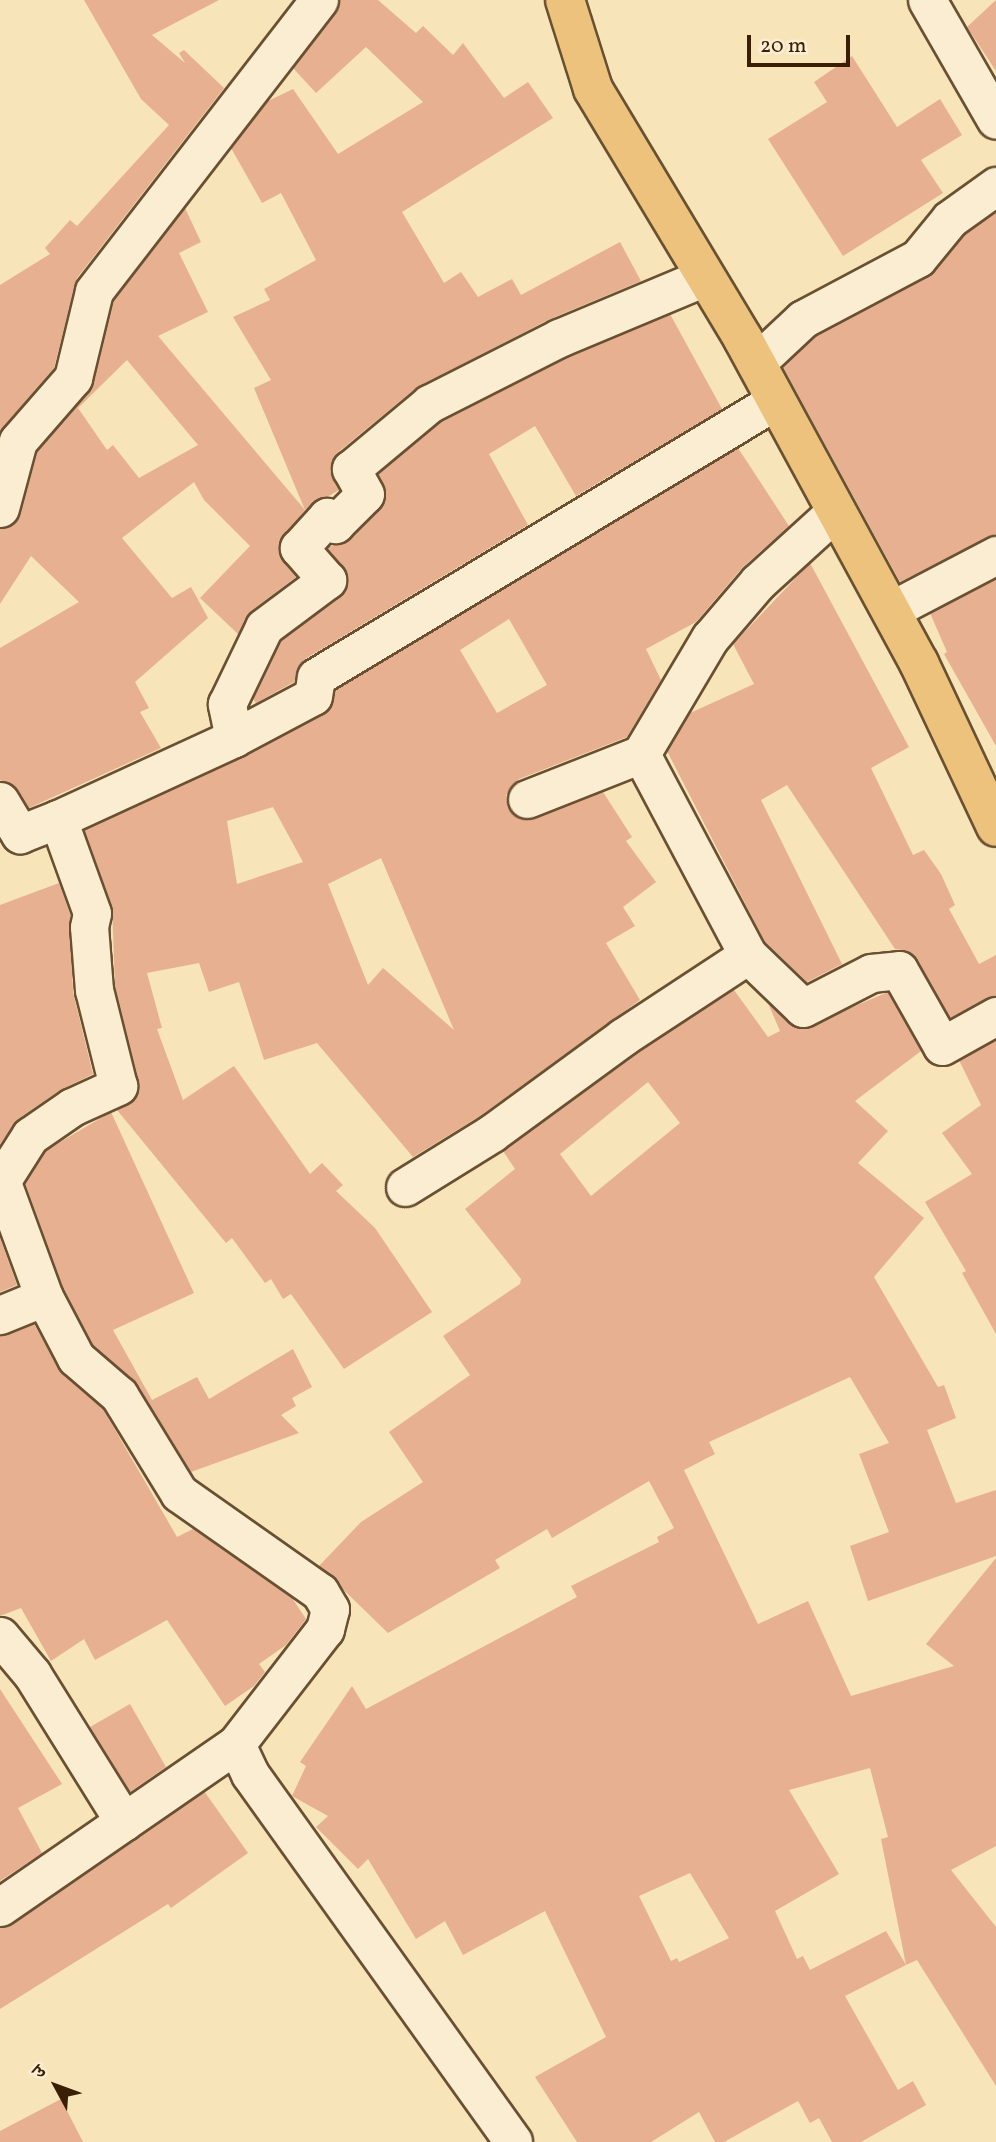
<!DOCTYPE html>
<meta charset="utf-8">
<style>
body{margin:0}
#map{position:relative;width:996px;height:2142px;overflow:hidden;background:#f7e4b9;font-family:Vollkorn,"Noto Serif Devanagari",serif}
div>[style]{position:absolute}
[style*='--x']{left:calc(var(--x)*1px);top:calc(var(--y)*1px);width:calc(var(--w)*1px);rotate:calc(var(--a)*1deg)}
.building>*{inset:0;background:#e7b091}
.roads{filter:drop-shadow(2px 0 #695031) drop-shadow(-2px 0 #695031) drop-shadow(0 2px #695031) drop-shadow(0 -2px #695031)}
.minor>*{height:37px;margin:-18.5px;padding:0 18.5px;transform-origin:18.5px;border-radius:18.5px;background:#faedd2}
.major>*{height:38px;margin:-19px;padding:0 19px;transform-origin:19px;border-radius:19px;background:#ecc27c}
span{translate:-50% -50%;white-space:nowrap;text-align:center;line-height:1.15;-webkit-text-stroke:5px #faedd2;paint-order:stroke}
.north{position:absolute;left:21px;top:2051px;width:70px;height:70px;-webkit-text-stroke:5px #faedd2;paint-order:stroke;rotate:311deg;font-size:19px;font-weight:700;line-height:28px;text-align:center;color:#3a1f04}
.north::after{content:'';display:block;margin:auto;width:24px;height:32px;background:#3a1f04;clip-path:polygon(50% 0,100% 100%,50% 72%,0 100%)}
.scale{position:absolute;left:747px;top:35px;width:103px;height:32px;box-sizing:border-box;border:4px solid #3a1f04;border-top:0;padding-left:9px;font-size:21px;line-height:24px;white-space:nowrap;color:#3a1f04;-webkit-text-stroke:5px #faedd2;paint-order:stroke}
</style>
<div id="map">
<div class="building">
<i style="clip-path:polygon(84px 0,219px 0,152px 35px,185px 63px,179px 53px,184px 50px,224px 88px,77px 278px,54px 368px,0 431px,0 285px,50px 254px,45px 248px,70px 220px,77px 226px,169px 125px,141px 99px)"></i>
<i style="clip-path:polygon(340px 0,378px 0,416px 33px,423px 26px,453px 55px,463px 43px,504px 98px,528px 82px,553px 118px,402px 212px,444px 283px,461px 272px,478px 297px,512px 279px,521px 295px,620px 242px,641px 281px,550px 319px,416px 388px,337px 453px,330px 471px,339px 490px,305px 510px,254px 388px,271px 380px,233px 317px,270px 300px,264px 289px,316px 260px,281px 193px,262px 203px,231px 148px,268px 101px,293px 89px,338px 154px,423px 102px,366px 47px,316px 93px,293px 68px,336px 13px)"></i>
<i style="clip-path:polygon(996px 0,996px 71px,967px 27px)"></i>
<i style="clip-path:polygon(852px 56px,897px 127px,940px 99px,962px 135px,921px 160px,943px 193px,843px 256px,768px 139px,827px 102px,814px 82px)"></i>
<i style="clip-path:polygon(evenodd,185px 208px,201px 242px,179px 253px,208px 312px,158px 336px,305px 510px,279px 543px,283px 561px,296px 577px,251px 611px,238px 634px,200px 598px,250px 546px,204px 500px,194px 482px,122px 538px,172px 598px,191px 587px,208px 618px,135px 682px,149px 708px,140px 712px,161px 748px,29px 808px,18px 790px,0 780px,0 648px,79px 602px,31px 556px,0 604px,0 528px,14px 523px,20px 514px,37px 451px,93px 384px,113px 300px,185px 208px,127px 360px,198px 445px,139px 478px,113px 445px,107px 450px,78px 408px,127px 360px)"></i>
<i style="clip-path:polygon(996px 212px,996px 534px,900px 582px,783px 367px,815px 336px,928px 276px,964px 234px)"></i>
<i style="clip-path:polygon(670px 314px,722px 409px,576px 496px,535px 426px,489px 454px,528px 525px,305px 659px,294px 682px,256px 703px,253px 699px,281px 641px,346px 588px,347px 576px,327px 548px,349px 539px,380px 508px,386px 496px,378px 474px,441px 422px,568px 357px)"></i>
<i style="clip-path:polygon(evenodd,738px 448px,789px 526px,742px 568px,696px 622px,646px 649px,661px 680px,627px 737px,519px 779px,506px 795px,508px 807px,525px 820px,603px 792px,632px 837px,626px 841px,656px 882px,623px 907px,635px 926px,606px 943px,640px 1000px,480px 1116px,413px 1157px,317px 1043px,264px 1060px,239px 982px,209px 992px,199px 963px,147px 973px,162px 1028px,157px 1029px,183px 1100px,234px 1066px,310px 1174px,322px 1163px,343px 1185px,336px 1191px,375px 1228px,432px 1312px,344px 1369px,291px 1294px,283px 1299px,271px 1279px,265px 1283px,232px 1238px,226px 1243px,117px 1110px,135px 1099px,138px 1082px,115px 987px,112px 906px,84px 830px,323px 715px,330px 708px,335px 690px,738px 448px,509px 619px,547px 685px,497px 713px,460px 650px,509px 619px,738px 448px,273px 807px,303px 862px,237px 884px,227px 821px,273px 807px,738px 448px,381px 858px,454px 1030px,383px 968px,368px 985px,328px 884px,381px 858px)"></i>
<i style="clip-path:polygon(810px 563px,909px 747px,871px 768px,913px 855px,924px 850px,941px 874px,955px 905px,949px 909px,979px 964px,996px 955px,996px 995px,950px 1018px,917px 960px,908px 951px,895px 949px,787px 785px,761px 800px,842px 964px,807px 982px,765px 942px,667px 751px,690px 713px,754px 684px,733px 644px)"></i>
<i style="clip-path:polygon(996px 579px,996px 746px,944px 654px,947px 652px,930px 613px)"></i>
<i style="clip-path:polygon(59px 883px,70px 914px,73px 992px,93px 1074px,60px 1090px,18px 1119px,0 1144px,0 905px)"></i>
<i style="clip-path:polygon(evenodd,734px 990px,768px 1037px,780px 1031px,768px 1003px,801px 1029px,888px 992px,921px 1051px,855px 1101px,888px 1131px,858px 1163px,924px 1218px,874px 1277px,938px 1387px,944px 1385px,956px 1418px,927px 1430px,956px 1503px,996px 1490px,996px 1556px,868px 1601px,850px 1546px,889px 1532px,859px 1454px,889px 1443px,850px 1377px,709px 1442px,715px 1454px,684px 1470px,758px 1624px,808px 1601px,851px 1696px,954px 1666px,926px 1644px,996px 1558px,996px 1846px,951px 1870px,996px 1927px,996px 2086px,917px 1960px,906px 1965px,881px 1839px,888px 1837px,870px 1768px,789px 1790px,839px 1874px,775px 1911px,797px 1959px,803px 1956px,810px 1970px,886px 1931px,906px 1965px,845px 1996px,898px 2090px,913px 2081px,926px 2105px,861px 2142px,832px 2142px,819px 2118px,810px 2123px,798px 2101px,724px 2142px,715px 2142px,699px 2112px,651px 2142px,577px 2142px,535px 2077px,606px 2037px,545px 1911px,463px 1955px,445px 1921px,416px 1939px,368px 1859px,358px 1869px,316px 1827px,328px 1816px,292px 1796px,306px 1766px,300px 1762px,352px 1686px,366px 1709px,577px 1597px,571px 1586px,659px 1542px,657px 1537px,674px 1528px,649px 1481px,552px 1538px,547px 1529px,495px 1560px,500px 1568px,388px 1633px,319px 1566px,361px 1522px,423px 1482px,389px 1432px,470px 1375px,443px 1336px,520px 1284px,521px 1279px,465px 1209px,515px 1169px,503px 1151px,635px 1054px,734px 990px,648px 1082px,680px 1123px,591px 1196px,560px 1154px,648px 1082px,734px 990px,690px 1873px,729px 1938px,679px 1962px,677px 1958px,671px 1961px,639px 1896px,690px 1873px)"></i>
<i style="clip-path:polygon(996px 1040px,996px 1334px,962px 1273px,966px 1271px,925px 1202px,972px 1174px,942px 1133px,981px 1105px,959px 1060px)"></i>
<i style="clip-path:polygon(111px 1112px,194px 1293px,113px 1330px,152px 1400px,197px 1377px,209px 1399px,293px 1349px,312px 1387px,292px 1398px,296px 1406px,281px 1415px,299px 1433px,191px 1472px,137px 1384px,93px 1345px,63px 1288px,25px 1183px,45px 1151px)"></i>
<i style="clip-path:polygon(0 1238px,17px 1285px,0 1292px)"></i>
<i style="clip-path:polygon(34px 1324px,62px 1374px,103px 1409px,177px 1537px,193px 1529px,292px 1598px,306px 1619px,286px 1645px,259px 1664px,265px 1672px,254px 1686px,225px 1706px,167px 1620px,95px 1660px,84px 1639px,51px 1661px,21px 1608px,0 1616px,0 1336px)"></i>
<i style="clip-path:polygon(0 1689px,62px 1784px,18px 1808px,42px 1853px,0 1881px)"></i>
<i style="clip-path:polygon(130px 1704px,166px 1767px,130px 1792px,90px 1727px)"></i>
<i style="clip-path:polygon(204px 1791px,248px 1853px,171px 1908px,168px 1904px,0 2009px,0 1928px,12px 1924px)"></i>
<i style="clip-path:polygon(61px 2099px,83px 2142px,0 2142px,0 2131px)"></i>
</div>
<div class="roads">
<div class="minor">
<i style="--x:927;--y:0;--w:138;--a:60.1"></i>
<i style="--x:756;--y:363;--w:64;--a:-43.1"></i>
<i style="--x:803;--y:319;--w:130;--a:-27.9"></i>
<i style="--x:918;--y:258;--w:50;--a:-50.6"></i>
<i style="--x:950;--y:219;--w:57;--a:-35.7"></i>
<i style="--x:0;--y:508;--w:69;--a:-75"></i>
<i style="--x:18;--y:441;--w:84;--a:-48.9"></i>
<i style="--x:73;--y:378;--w:89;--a:-76.4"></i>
<i style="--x:94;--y:291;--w:368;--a:-52.3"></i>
<i style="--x:891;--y:610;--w:119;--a:-27.6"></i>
<i style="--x:234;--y:738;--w:35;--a:-102"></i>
<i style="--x:227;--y:704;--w:85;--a:-64.3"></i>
<i style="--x:264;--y:627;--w:79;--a:-36.7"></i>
<i style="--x:327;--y:580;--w:43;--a:-131.2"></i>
<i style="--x:299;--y:548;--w:42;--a:-47.9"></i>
<i style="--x:327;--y:517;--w:11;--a:41"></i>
<i style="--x:335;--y:524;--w:42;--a:-45"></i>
<i style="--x:365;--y:494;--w:29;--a:-119"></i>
<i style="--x:351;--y:469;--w:102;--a:-39.8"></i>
<i style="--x:429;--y:404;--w:146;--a:-26.9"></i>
<i style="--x:559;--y:338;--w:158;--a:-22.7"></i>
<i style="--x:641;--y:754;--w:228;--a:62"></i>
<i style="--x:748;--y:955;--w:76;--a:43.9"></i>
<i style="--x:803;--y:1008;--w:76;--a:-27.2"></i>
<i style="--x:871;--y:973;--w:28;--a:-6"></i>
<i style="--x:899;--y:970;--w:87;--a:60.5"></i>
<i style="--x:942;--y:1046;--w:62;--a:-29.1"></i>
<i style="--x:527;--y:799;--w:123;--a:-21.5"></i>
<i style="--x:641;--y:754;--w:135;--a:-59.3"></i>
<i style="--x:710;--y:638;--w:74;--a:-49.4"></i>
<i style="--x:758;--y:582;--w:105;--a:-42.3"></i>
<i style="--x:0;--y:801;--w:39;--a:59"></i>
<i style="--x:20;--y:834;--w:41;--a:-21.5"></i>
<i style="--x:0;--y:1177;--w:128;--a:69.9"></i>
<i style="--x:44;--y:1297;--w:48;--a:157.8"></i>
<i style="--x:2;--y:1180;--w:52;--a:-57.5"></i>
<i style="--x:30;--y:1136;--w:51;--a:-34.6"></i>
<i style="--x:72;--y:1107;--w:51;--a:-24.5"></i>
<i style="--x:118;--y:1086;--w:99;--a:-104"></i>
<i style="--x:94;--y:990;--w:63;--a:-94.5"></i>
<i style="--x:89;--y:927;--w:14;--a:-78"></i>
<i style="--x:92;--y:913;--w:100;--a:-109.9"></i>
<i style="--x:58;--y:819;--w:194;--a:-24.7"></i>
<i style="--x:234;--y:738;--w:89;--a:-28"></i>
<i style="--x:313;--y:696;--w:19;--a:-81"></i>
<i style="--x:316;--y:677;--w:536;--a:-31.02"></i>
<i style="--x:405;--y:1187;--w:102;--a:-31.8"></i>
<i style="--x:492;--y:1133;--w:162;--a:-36.2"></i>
<i style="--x:623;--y:1037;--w:149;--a:-33.3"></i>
<i style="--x:44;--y:1297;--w:69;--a:62.3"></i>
<i style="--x:76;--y:1358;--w:57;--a:40.7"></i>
<i style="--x:119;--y:1395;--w:115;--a:58.5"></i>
<i style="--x:179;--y:1493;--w:172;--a:35.1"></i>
<i style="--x:320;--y:1592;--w:20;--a:60"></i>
<i style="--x:330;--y:1609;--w:21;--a:104"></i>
<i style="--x:325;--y:1629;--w:145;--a:127.7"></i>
<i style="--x:236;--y:1744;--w:33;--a:65"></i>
<i style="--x:250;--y:1774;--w:452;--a:54.4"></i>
<i style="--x:0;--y:1636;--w:50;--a:49.9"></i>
<i style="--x:32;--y:1674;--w:174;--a:58.1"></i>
<i style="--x:0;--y:1907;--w:287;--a:-34.6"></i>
</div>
<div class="major">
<i style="--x:565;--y:0;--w:93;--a:72.5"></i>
<i style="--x:593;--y:89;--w:292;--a:59"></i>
<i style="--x:743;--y:339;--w:369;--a:61.5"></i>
<i style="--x:919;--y:663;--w:181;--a:64.8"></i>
</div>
</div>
<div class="north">उ</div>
<div class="scale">20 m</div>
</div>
